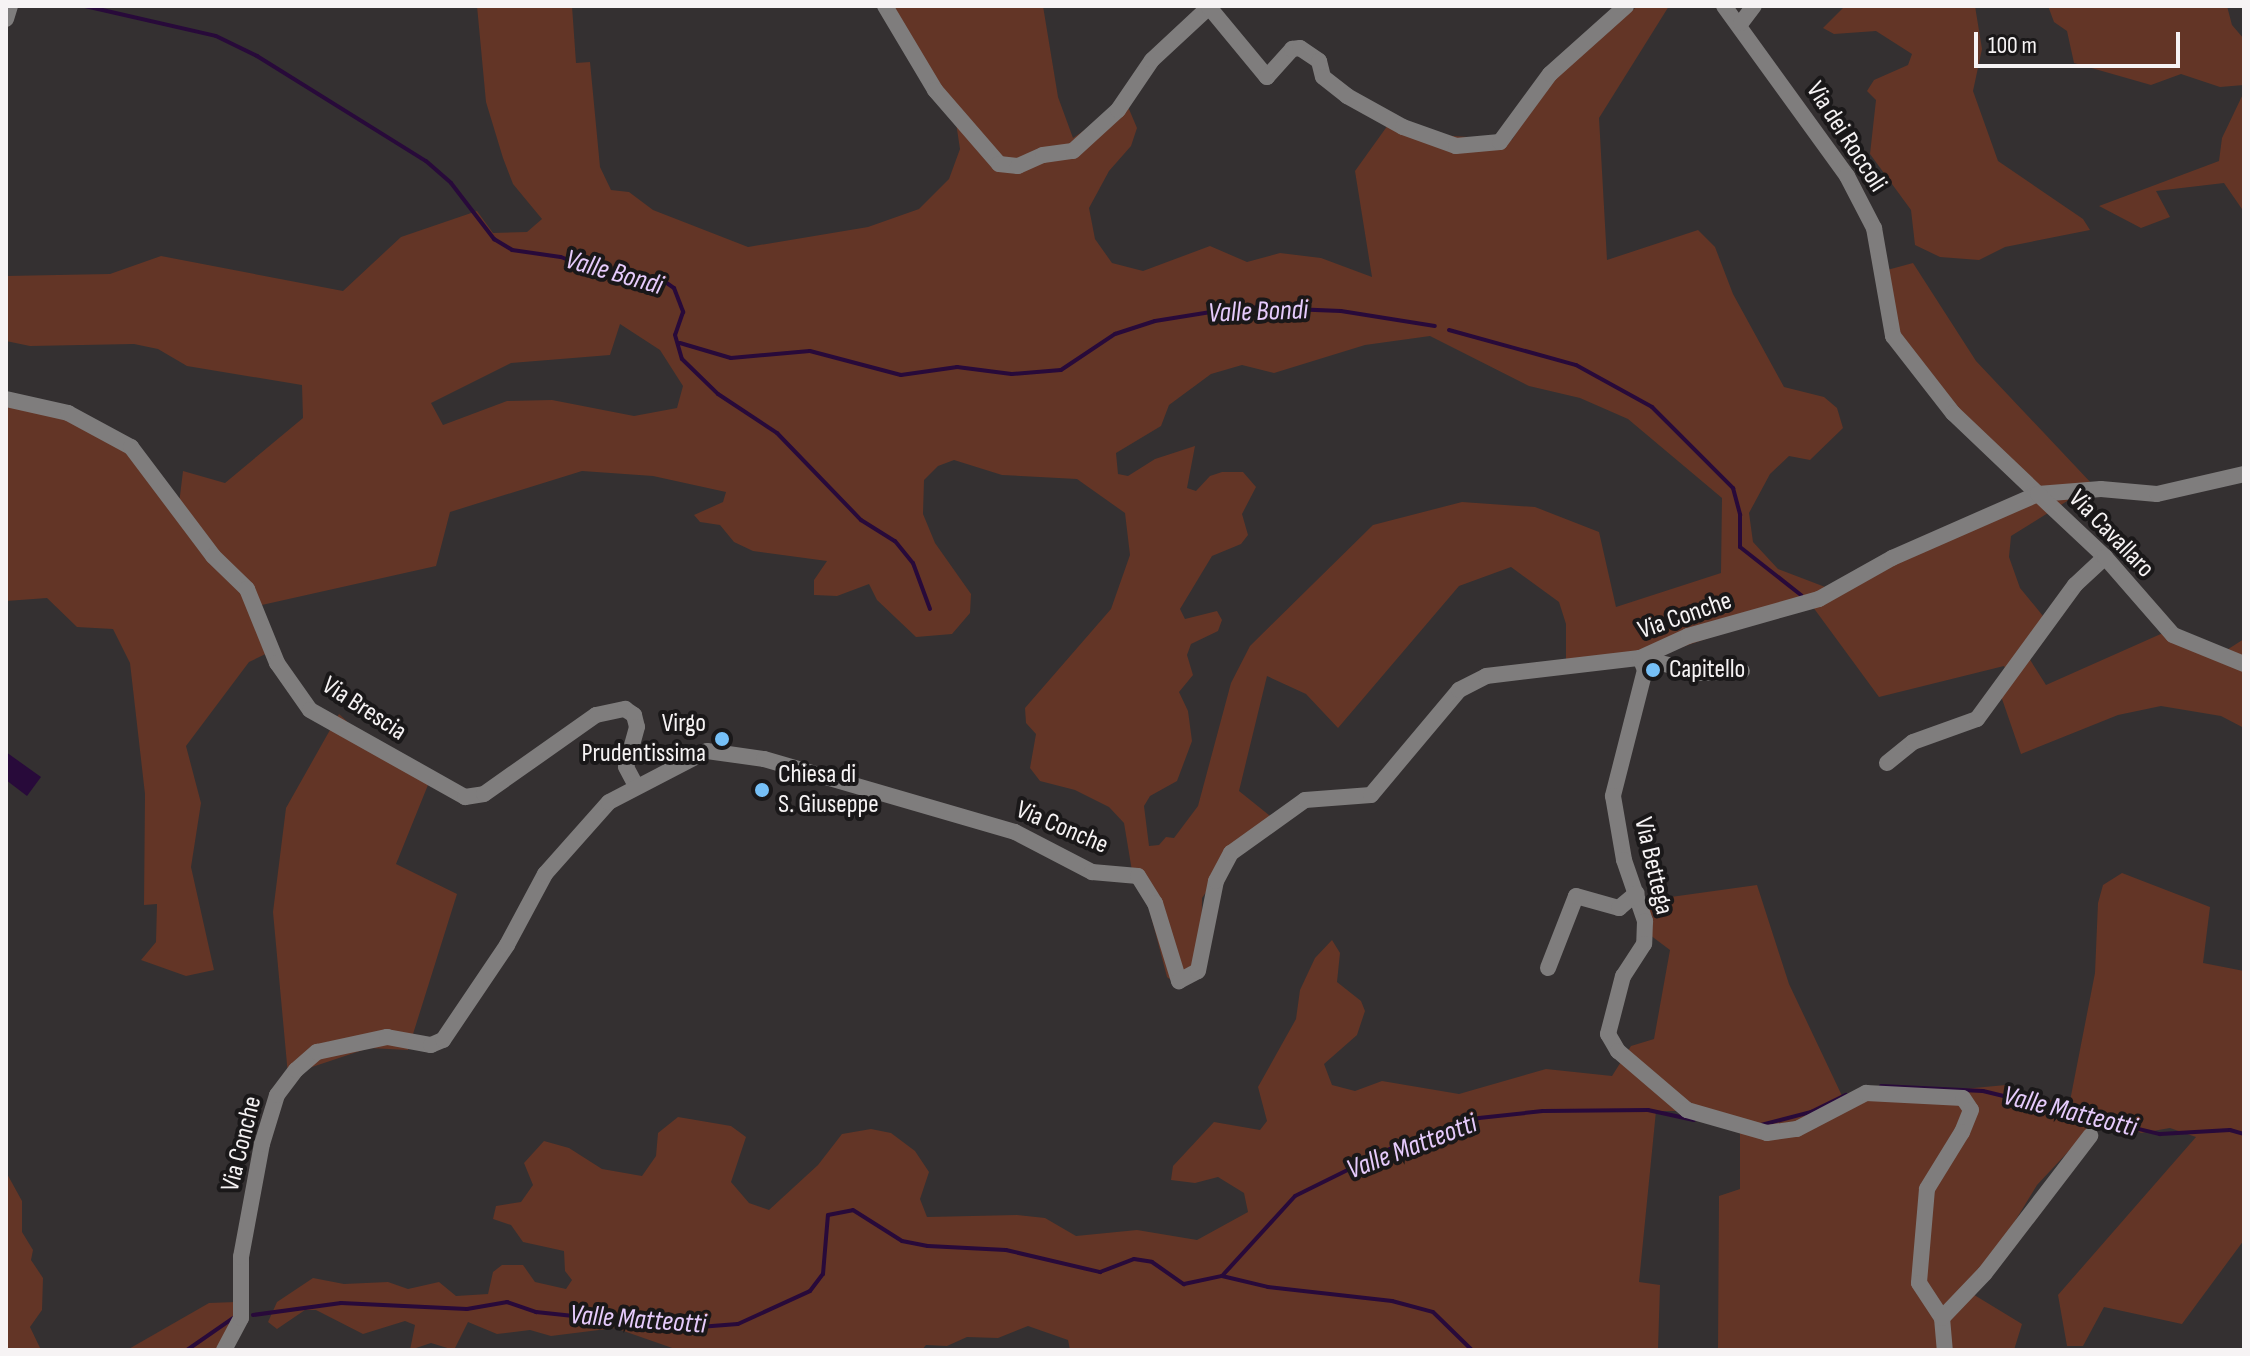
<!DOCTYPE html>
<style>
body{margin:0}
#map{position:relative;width:2250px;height:1356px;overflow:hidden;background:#343031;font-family:"Sofia Sans Condensed",sans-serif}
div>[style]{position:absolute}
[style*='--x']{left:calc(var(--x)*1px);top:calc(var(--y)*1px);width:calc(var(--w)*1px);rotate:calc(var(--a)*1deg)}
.green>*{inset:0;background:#633526}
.water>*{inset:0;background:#280a3a}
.stream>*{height:4px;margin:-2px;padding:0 2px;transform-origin:2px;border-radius:2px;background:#280a3a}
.minor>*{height:16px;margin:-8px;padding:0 8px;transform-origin:8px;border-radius:8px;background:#7f7d7d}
.tertiary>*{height:16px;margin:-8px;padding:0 8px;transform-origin:8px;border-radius:8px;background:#7f7d7d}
.dots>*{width:22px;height:22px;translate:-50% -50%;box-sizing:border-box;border:4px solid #1a1819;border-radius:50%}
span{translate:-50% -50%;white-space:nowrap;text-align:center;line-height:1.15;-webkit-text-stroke:8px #1a1819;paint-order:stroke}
.street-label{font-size:26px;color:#f6f3f4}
.poi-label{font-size:26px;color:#f6f3f4}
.left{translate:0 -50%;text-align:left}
.right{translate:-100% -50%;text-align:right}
.water-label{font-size:28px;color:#e6cbfc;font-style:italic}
.frame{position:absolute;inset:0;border:8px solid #f6f3f4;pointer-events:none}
.scale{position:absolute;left:1974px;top:32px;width:206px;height:36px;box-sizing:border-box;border:4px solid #f6f3f4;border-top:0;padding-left:10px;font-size:24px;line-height:28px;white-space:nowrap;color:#f6f3f4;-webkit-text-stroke:6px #1a1819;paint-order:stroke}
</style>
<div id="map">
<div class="green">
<i style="clip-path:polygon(evenodd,477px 6px,572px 6px,576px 63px,590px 62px,600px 167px,611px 190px,629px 192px,653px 210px,748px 247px,868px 227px,919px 209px,949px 179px,960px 149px,955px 116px,881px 6px,1043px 6px,1058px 97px,1073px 138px,1126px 102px,1137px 128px,1131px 146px,1109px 171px,1089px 208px,1095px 239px,1112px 263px,1143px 271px,1210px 246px,1247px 262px,1280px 253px,1321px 258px,1372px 277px,1355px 171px,1393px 118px,1409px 133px,1512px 140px,1552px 71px,1638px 6px,1669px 6px,1599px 118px,1607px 260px,1698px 230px,1715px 247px,1733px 294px,1784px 387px,1824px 397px,1837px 408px,1843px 428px,1810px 460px,1789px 456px,1770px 474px,1749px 513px,1753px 542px,1778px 569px,1833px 590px,2036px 500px,1918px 379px,1876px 273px,1913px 263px,1976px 361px,2093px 485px,2011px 536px,2009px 557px,2020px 588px,2043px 616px,2027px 655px,2046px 685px,2163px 633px,2222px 653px,2244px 639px,2244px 728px,2221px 716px,2161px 706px,2118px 715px,2021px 754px,2001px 696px,2010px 678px,2004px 666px,1879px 697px,1810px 603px,1645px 660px,1566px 666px,1566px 624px,1559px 602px,1511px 567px,1459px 586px,1338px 728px,1306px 694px,1267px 676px,1239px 791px,1275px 820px,1230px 858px,1202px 898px,1201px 966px,1176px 984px,1167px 977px,1145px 893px,1133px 877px,1124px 823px,1109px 807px,1075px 790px,1040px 781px,1030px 768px,1036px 734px,1026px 723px,1025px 708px,1111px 609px,1130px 555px,1125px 513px,1077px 479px,1002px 475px,954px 460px,938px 466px,924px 480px,923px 514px,935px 543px,971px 594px,970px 613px,952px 634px,916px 637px,877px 600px,869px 584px,837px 596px,814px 595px,814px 580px,827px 561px,753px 551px,734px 542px,720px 525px,700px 522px,694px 515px,723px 502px,726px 492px,653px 476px,582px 471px,450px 512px,436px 566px,253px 607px,272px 651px,249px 662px,186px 746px,201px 803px,191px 867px,214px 970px,186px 976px,141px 960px,156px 942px,157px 904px,144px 905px,145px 794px,130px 663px,113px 629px,77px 627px,47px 598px,6px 601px,6px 399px,102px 429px,179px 504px,183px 471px,225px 483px,303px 418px,302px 385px,187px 366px,158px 349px,134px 344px,30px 346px,6px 341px,6px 276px,110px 274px,161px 256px,343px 291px,401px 237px,477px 211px,493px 233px,527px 232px,542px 219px,513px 184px,503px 158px,486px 102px,477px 6px,620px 324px,660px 350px,683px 386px,677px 408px,634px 416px,552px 400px,507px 401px,443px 425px,431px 403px,511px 363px,610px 355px,620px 324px,477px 6px,1430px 336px,1529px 386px,1580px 398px,1628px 419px,1722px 498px,1721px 573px,1616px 607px,1599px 532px,1535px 507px,1462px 502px,1373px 525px,1250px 646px,1231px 683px,1198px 806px,1174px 838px,1166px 837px,1159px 845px,1149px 846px,1144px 806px,1150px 796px,1177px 781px,1192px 741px,1188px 711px,1179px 692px,1193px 675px,1187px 655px,1191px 644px,1218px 631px,1222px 620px,1217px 611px,1185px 619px,1180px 609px,1212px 556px,1241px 544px,1248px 535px,1242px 514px,1256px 487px,1243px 472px,1222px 472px,1210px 476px,1196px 491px,1187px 488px,1195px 446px,1155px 459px,1128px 476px,1118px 474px,1116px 453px,1161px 426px,1169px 405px,1211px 374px,1242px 365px,1274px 373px,1365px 345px,1430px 336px)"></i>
<i style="clip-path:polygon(1845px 6px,1975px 6px,1982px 49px,1973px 91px,1998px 161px,2083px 219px,2090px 230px,2005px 247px,1979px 260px,1940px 257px,1915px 245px,1911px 210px,1870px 154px,1876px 100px,1867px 91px,1874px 80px,1908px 65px,1912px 54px,1876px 31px,1834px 34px,1823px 28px)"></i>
<i style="clip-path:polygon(2048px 6px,2227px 6px,2232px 25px,2244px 39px,2244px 85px,2220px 87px,2181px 74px,2151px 85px,2074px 63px,2067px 31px,2054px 22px)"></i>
<i style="clip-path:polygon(2244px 92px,2244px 212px,2224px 183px,2156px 191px,2170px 217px,2141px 228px,2099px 206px,2219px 161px,2222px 138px)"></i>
<i style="clip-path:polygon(339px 714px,370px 743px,430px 780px,396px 864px,457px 894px,408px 1050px,369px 1048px,288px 1075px,273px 912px,286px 808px)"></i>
<i style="clip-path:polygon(2122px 873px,2210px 907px,2203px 963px,2244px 971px,2244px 1240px,2182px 1324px,2104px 1307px,2083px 1346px,2067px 1346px,2058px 1295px,2196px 1137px,2170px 1128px,2141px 1133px,2121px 1122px,2095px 1123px,2037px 1185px,1971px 1293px,2022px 1324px,2014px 1350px,1718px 1350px,1719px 1196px,1740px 1189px,1740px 1121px,1697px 1111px,1656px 1111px,1639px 1282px,1660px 1285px,1658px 1350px,1070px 1350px,1068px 1340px,1028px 1326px,998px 1338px,967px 1337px,947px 1346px,926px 1345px,922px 1350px,678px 1350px,615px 1328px,551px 1336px,530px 1330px,497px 1334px,468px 1322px,454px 1350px,431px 1343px,410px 1350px,415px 1325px,405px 1321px,363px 1334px,316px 1310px,305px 1310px,277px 1329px,268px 1322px,277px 1302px,313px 1278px,344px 1284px,388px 1282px,408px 1289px,439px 1282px,456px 1296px,488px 1294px,493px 1272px,502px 1265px,523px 1265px,535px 1282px,566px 1289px,572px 1280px,565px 1271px,564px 1251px,523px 1242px,511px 1225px,493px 1219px,496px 1206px,521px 1202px,533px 1185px,524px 1163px,544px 1141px,569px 1148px,602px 1169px,642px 1176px,656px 1156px,658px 1133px,678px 1117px,731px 1126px,746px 1137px,731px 1182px,749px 1203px,769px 1210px,818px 1165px,842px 1134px,871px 1129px,891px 1133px,915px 1151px,929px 1172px,920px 1199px,927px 1217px,1017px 1215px,1045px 1218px,1076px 1236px,1137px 1230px,1197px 1240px,1248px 1212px,1244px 1193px,1218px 1177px,1195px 1183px,1171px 1180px,1173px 1166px,1214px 1122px,1260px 1130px,1267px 1121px,1258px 1087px,1296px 1019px,1300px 990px,1315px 958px,1332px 940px,1340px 953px,1337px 982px,1361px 1001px,1365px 1011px,1357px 1035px,1324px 1064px,1332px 1085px,1355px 1091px,1382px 1081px,1459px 1094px,1546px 1069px,1612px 1076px,1631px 1046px,1654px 1039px,1670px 950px,1646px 932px,1642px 901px,1757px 885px,1789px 984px,1844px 1100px,2006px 1085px,2069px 1106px,2095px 973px,2098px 903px,2103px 885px)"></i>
<i style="clip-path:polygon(6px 1172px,22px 1201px,22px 1232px,33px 1250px,31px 1260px,43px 1278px,42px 1310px,30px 1327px,41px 1350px,6px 1350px)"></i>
<i style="clip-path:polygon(236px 1302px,231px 1350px,127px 1350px,209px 1303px)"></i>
</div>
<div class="water">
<i style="clip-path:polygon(6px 752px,41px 777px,27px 796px,6px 780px)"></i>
</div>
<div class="stream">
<i style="--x:85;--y:6;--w:134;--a:12.9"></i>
<i style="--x:216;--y:36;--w:46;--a:26"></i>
<i style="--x:257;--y:56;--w:199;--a:31.9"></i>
<i style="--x:426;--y:161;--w:33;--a:41"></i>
<i style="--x:451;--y:183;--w:71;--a:52.5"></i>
<i style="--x:494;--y:239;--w:21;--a:31"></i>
<i style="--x:512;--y:250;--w:49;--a:8.1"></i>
<i style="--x:561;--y:257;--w:56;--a:22"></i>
<i style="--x:613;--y:278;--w:48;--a:1.2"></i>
<i style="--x:661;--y:279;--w:16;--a:35"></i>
<i style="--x:674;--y:288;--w:26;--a:69"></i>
<i style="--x:683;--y:312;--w:24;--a:109"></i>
<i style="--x:675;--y:335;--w:25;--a:74"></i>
<i style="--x:682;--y:359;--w:50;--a:44.2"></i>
<i style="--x:718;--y:394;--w:71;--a:33.5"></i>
<i style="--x:777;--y:433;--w:121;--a:46"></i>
<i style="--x:861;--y:520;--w:40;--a:32"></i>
<i style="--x:895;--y:541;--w:28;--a:51"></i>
<i style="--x:913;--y:563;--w:49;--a:69.7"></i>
<i style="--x:1449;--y:330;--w:132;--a:15.4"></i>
<i style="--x:1576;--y:365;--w:87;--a:28.9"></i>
<i style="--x:1652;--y:407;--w:115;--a:45"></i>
<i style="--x:1733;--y:488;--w:28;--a:75"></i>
<i style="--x:1740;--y:515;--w:32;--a:90"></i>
<i style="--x:1740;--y:547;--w:78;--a:38.2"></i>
<i style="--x:680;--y:343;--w:53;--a:16.4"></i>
<i style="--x:731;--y:358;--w:79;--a:-5.1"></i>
<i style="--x:810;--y:351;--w:94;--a:14.8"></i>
<i style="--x:901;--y:375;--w:57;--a:-8.1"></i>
<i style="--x:957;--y:367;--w:55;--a:7.3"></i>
<i style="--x:1012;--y:374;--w:49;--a:-4.7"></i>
<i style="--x:1061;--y:370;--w:65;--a:-33.7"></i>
<i style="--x:1115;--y:334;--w:42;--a:-18"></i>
<i style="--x:1155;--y:321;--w:88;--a:-9.1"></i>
<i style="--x:1242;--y:307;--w:99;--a:2.3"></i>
<i style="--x:1341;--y:311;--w:95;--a:9.1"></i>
<i style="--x:1881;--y:1086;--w:102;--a:2.8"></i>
<i style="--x:1983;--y:1091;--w:182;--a:13.7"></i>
<i style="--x:2160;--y:1134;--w:70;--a:-3.3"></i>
<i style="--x:2230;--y:1130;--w:15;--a:16"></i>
<i style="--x:1761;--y:1125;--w:52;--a:-14.6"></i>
<i style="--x:1811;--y:1112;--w:39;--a:-26"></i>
<i style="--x:1222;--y:1276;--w:108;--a:-47.6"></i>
<i style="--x:1295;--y:1196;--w:106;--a:-26.3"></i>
<i style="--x:1390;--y:1149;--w:94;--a:-19.2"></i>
<i style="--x:1479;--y:1118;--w:64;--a:-6.2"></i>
<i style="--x:1543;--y:1111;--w:105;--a:-0.5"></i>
<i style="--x:1648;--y:1110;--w:47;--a:12.3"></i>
<i style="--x:253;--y:1315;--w:89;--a:-7.8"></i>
<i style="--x:341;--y:1303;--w:126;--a:2.7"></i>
<i style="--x:467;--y:1309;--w:41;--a:-9.9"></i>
<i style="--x:507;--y:1302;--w:31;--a:19"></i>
<i style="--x:536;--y:1312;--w:151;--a:6.1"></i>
<i style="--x:686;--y:1328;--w:52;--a:-4.4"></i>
<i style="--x:738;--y:1324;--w:79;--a:-24.6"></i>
<i style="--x:810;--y:1291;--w:21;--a:-53"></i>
<i style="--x:823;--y:1274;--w:59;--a:-85.2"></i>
<i style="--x:828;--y:1215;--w:25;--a:-11"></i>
<i style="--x:853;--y:1210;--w:58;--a:32.3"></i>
<i style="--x:902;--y:1241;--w:26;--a:11"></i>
<i style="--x:928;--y:1246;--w:78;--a:2.9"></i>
<i style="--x:1006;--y:1250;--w:97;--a:13.2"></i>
<i style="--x:1100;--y:1272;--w:36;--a:-21"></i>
<i style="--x:1134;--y:1259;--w:18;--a:9"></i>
<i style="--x:1152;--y:1262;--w:39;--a:35"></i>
<i style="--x:1184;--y:1284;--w:39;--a:-12"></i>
<i style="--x:1222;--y:1276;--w:47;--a:13.4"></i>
<i style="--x:1268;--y:1287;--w:125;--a:6.4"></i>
<i style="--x:1392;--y:1301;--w:42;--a:15"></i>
<i style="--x:1433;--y:1312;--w:54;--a:44.3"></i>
<i style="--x:187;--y:1350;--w:56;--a:-34.8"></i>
</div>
<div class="minor">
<i style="--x:885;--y:6;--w:98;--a:59.2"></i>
<i style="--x:935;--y:90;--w:98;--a:49.1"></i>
<i style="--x:999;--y:164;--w:19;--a:6"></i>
<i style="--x:1018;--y:166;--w:27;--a:-24"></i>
<i style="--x:1043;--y:155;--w:30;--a:-8"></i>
<i style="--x:1073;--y:151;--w:61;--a:-42.3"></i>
<i style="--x:1118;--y:110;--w:60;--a:-55.8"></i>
<i style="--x:1152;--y:60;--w:78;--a:-42.9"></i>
<i style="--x:1209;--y:7;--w:91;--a:50.4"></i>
<i style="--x:1267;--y:77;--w:38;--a:-48"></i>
<i style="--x:1292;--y:49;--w:8;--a:-7"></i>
<i style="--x:1300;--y:48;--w:23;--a:34"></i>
<i style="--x:1319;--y:61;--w:16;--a:76"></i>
<i style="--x:1323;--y:77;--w:31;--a:38"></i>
<i style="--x:1347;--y:96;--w:64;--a:29"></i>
<i style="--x:1403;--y:127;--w:56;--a:19.7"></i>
<i style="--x:1456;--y:146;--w:44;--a:-5.2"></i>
<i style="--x:1500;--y:142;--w:84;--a:-53.7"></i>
<i style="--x:1550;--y:74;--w:102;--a:-41.8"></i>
<i style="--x:1724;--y:6;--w:210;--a:54.1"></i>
<i style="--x:1847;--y:176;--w:59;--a:62.6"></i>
<i style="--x:1874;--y:228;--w:110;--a:80"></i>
<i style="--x:1893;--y:336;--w:98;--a:52.1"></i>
<i style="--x:1953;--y:413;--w:117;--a:43.6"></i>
<i style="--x:2038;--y:494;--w:63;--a:-4.5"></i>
<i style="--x:2101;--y:489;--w:56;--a:5.1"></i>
<i style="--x:2157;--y:494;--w:89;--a:-12.9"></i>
<i style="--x:6;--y:19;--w:14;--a:-73"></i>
<i style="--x:1741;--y:23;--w:21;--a:-53"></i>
<i style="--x:6;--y:399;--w:64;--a:12.7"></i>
<i style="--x:68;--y:413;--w:72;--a:28.4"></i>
<i style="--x:131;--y:447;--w:136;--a:53"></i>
<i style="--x:213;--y:556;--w:47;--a:44.1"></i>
<i style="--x:247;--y:589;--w:80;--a:67.9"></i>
<i style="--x:277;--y:663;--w:57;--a:54.9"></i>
<i style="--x:310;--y:710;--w:178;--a:29.3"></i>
<i style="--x:465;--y:797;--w:19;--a:-9"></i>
<i style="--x:484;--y:794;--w:137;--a:-35.2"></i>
<i style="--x:596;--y:715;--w:30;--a:-12"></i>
<i style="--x:625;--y:709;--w:11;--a:34"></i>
<i style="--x:634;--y:715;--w:12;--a:76"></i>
<i style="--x:637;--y:727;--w:41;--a:105.4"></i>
<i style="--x:626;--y:767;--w:21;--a:62"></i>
<i style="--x:1640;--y:658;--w:13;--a:67"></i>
<i style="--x:1645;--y:670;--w:130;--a:104.3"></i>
<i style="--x:1613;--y:796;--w:65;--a:80.2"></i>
<i style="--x:1624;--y:860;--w:65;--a:71"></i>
<i style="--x:1645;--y:921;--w:23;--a:92"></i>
<i style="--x:1644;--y:944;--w:38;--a:123"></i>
<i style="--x:1623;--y:976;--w:60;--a:104.5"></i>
<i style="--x:1608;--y:1034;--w:20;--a:60"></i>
<i style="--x:1618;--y:1051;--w:91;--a:40.5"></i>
<i style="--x:1687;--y:1110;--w:83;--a:16"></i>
<i style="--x:1767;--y:1133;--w:30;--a:-8"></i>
<i style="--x:1797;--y:1129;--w:78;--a:-27.6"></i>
<i style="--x:1866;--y:1093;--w:97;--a:3"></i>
<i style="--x:1963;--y:1098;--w:14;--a:56"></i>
<i style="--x:1971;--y:1110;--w:24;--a:112"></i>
<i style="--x:1962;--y:1132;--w:67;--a:121.6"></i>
<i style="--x:1927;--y:1189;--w:94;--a:94.9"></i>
<i style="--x:1919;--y:1283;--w:42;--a:56.7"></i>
<i style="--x:1942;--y:1318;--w:32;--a:85"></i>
<i style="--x:1640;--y:658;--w:63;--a:13.8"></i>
<i style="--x:1701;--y:673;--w:41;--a:-2.8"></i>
<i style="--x:1887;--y:763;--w:33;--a:-39"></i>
<i style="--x:1913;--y:742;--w:68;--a:-19.8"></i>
<i style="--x:1977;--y:719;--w:166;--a:-53.8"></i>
<i style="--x:2075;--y:585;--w:41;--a:-43"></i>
<i style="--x:1548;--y:968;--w:77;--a:-68.7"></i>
<i style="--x:1576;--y:896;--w:45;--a:15.6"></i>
<i style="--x:1619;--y:908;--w:23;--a:-40"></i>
<i style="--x:1942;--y:1318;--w:62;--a:-46.3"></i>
<i style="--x:1985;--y:1273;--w:173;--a:-52.5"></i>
</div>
<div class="tertiary">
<i style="--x:224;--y:1350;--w:36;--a:-62"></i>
<i style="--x:241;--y:1318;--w:61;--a:-90"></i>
<i style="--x:241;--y:1257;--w:115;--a:-79.5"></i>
<i style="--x:262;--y:1144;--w:51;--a:-73"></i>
<i style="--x:277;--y:1095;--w:31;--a:-53"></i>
<i style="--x:296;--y:1070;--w:28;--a:-41"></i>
<i style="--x:317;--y:1052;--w:72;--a:-12.1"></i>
<i style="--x:387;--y:1037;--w:45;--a:10.3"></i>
<i style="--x:431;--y:1045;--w:13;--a:-23"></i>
<i style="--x:443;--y:1040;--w:115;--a:-56"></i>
<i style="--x:507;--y:945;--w:81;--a:-61.8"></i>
<i style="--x:545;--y:874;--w:96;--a:-48.4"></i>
<i style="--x:609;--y:802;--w:110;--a:-27.5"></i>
<i style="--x:707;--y:751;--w:58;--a:8"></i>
<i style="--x:764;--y:759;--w:261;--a:16.2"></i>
<i style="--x:1015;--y:832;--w:87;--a:27.5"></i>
<i style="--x:1092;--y:872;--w:46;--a:5"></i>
<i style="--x:1138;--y:876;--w:32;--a:58"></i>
<i style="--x:1155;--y:903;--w:82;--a:72.9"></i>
<i style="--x:1179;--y:981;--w:21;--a:-28"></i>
<i style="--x:1198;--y:971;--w:92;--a:-78.7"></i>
<i style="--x:1216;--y:881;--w:32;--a:-62"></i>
<i style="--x:1231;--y:853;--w:91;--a:-35.6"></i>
<i style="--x:1305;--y:800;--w:66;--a:-4.3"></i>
<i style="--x:1371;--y:795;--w:137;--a:-50"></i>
<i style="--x:1459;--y:690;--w:30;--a:-27"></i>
<i style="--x:1486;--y:676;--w:155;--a:-6.7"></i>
<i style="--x:1640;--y:658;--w:53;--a:-24.6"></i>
<i style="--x:1688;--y:636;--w:136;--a:-15.8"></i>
<i style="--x:1819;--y:599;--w:84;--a:-29.3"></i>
<i style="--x:1892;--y:558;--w:159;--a:-23.7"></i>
<i style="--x:2038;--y:494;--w:92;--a:43.2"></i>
<i style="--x:2105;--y:557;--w:103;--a:48.9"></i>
<i style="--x:2173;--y:635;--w:77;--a:22.2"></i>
</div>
<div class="dots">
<i style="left:1653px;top:670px;background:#76c0f7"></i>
<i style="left:722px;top:739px;background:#76c0f7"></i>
<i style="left:762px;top:790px;background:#76c0f7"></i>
</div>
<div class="street-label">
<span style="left:1846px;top:137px;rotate:57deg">Via dei Roccoli</span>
<span style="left:2111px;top:534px;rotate:46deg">Via Cavallaro</span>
<span style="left:1685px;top:616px;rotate:-19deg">Via Conche</span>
<span style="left:364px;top:709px;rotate:33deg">Via Brescia</span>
<span style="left:1062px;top:828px;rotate:23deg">Via Conche</span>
<span style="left:1653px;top:866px;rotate:77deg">Via Bettega</span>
<span style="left:242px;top:1144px;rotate:-76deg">Via Conche</span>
</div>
<div class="poi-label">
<span class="left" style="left:1669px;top:670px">Capitello</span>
<span class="right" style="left:706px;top:739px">Virgo<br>Prudentissima</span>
<span class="left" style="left:778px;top:790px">Chiesa di<br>S. Giuseppe</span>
</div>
<div class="water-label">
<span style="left:614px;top:273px;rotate:16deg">Valle Bondi</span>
<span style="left:1258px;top:312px;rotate:-2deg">Valle Bondi</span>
<span style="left:2070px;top:1112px;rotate:14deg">Valle Matteotti</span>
<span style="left:1412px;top:1147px;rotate:-21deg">Valle Matteotti</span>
<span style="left:638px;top:1320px;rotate:4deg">Valle Matteotti</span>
</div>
<div class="frame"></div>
<div class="scale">100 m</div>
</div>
